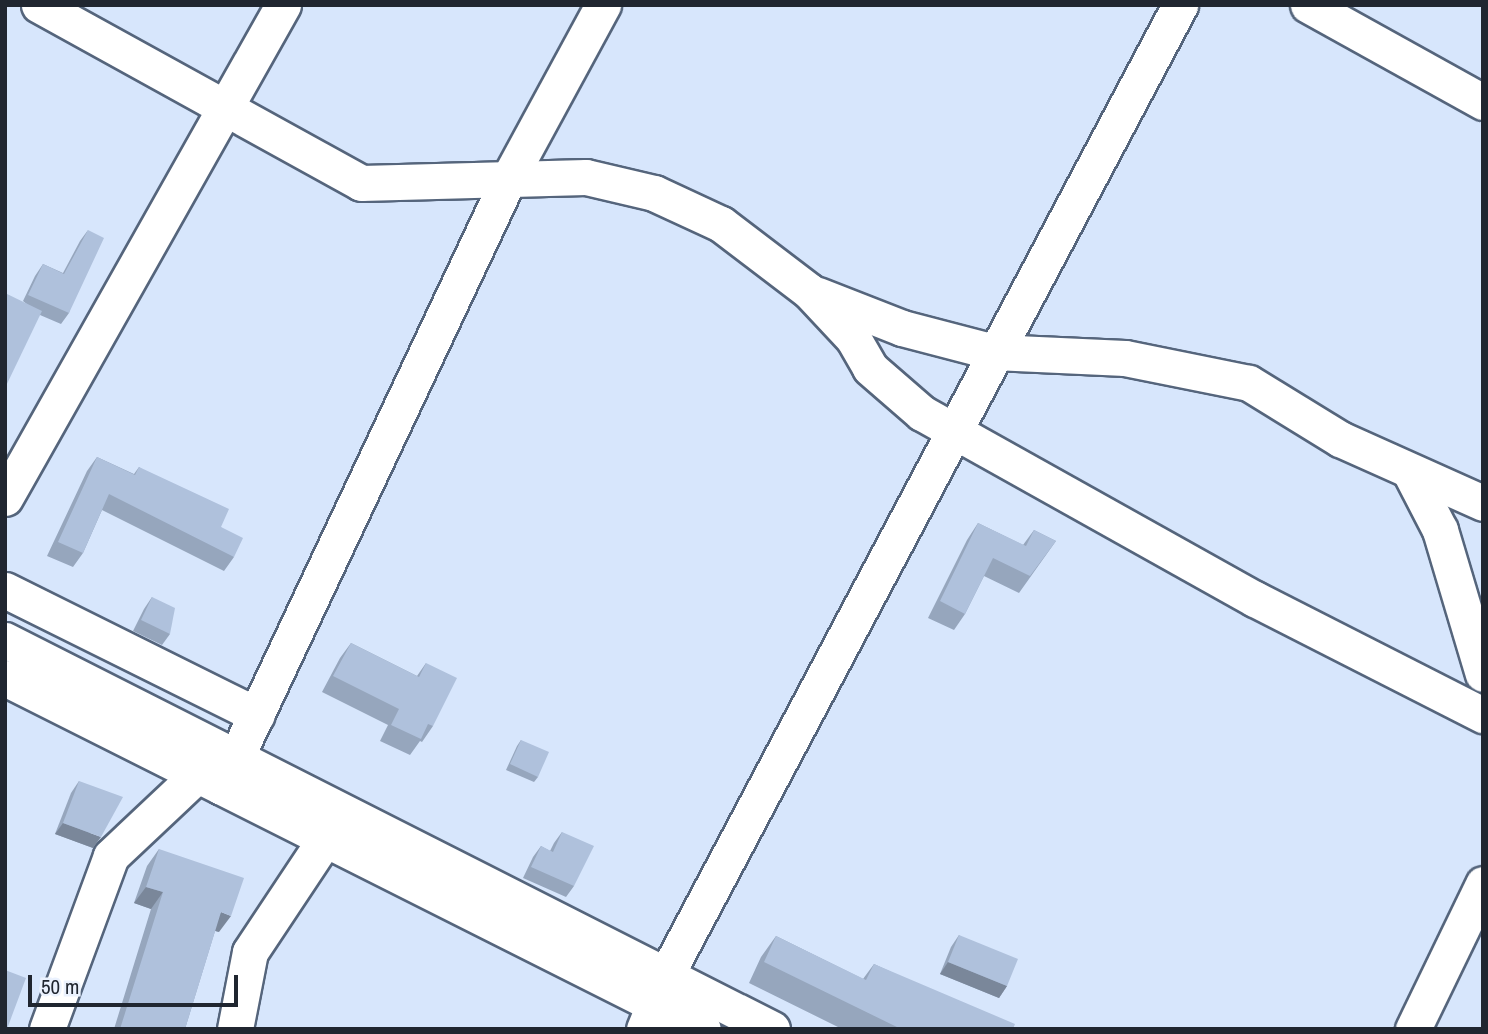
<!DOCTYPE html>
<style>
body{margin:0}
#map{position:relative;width:1488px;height:1034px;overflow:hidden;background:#d7e6fc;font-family:"Archivo Narrow",sans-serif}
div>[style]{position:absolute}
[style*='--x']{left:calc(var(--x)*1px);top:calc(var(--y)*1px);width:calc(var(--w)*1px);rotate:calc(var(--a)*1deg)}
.roads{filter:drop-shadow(2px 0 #55657c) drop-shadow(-2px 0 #55657c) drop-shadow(0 2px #55657c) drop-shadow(0 -2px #55657c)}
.minor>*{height:35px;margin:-17.5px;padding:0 17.5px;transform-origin:17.5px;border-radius:17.5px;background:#fff}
.wall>*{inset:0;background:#96a6bd}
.shaded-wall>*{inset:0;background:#7a879a}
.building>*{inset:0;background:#afc1dc}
span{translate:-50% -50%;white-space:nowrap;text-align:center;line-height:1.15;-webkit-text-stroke:6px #ebf2fe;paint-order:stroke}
.frame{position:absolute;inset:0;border:7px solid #202630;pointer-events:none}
.scale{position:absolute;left:28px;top:975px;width:210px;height:32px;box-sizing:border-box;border:4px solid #202630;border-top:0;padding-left:9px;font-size:21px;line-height:24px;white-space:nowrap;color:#202630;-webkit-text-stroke:5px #ebf2fe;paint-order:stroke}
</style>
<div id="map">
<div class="roads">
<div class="minor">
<i style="--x:39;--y:5;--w:368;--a:28.9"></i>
<i style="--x:361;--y:183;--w:225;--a:-1.5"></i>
<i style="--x:586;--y:177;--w:70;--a:13.2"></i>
<i style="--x:654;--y:193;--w:74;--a:24.8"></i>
<i style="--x:721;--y:224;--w:111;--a:37.3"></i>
<i style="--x:809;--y:291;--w:64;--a:46.9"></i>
<i style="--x:853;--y:338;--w:34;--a:60"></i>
<i style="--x:870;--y:368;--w:69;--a:40.9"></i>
<i style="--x:922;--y:413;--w:381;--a:29.2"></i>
<i style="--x:1255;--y:599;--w:256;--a:27"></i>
<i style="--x:1308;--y:5;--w:200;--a:29"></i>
<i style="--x:818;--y:295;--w:90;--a:21.4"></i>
<i style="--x:902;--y:328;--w:95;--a:14.6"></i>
<i style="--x:994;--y:352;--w:131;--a:2.6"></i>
<i style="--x:1125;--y:358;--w:126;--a:11.4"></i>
<i style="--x:1249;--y:383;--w:107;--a:31.6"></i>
<i style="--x:1340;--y:439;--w:157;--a:24.1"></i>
<i style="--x:1411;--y:474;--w:63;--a:62.6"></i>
<i style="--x:1440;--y:530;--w:150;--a:73.4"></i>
<i style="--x:5;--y:498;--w:566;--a:-60.58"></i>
<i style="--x:5;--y:590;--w:281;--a:26.4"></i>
<i style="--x:5;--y:640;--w:860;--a:26.89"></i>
<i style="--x:5;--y:678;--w:781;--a:26.7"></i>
<i style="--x:222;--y:787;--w:673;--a:-64.77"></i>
<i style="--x:509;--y:178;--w:197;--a:-61.5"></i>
<i style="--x:47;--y:1029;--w:184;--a:-69.7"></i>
<i style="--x:111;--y:856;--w:120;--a:-43.3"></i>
<i style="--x:235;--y:1029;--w:78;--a:-79"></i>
<i style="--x:250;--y:952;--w:136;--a:-56.4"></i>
<i style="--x:644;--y:1029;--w:58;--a:-67.8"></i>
<i style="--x:666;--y:975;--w:1098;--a:-62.08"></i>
<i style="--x:1413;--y:1029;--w:161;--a:-64.2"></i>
</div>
</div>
<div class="wall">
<i style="clip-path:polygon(88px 230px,69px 313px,61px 324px,40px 315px,23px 301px,35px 276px,43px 264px,63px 273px,80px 241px)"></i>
<i style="clip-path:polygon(97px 457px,134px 474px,139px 467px,221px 527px,234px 557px,224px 571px,102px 510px,83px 553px,73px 567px,47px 556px,87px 471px)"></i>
<i style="clip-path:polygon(978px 523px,1023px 545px,1034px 530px,1056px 541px,1019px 593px,984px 576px,965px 614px,954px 630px,928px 618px,967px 540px)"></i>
<i style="clip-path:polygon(152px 597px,170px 634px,162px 645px,133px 631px,144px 609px)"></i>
<i style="clip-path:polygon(351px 643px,417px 676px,426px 663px,433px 726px,422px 742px,420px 741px,410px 755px,380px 741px,388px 725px,322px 692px,340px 658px)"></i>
<i style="clip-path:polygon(521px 740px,538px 777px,534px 782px,506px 770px,517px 746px)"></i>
<i style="clip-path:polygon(79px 781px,93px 848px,55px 834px,71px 793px)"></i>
<i style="clip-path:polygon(562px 832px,574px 886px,566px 897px,523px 878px,533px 857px,541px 846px,550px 851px,554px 843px)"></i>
<i style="clip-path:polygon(159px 849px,219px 932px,215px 931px,185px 1029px,114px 1029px,151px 909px,134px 903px,147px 866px)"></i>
<i style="clip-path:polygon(959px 935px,1007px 986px,999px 998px,940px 974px,951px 947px)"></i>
<i style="clip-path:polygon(776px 936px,863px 979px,874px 964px,1013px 1029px,842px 1029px,749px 983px,761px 957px)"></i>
</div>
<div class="shaded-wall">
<i style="clip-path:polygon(63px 823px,101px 837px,93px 848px,55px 834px)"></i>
<i style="clip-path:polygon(146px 887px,163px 892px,151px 909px,134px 903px)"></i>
<i style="clip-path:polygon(221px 912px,231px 916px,219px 932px,209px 929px)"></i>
<i style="clip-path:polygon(948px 962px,1007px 986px,999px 998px,940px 974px)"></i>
</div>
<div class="building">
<i style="clip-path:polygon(88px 230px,104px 238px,69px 313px,28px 295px,43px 264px,64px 274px)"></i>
<i style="clip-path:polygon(5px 293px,42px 311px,5px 388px)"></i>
<i style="clip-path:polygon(97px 457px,135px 475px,139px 467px,229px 509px,221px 527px,243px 538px,234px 557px,109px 494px,83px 553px,58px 542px)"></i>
<i style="clip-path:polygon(978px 523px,1026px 546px,1034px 530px,1056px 541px,1030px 576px,993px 558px,965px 614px,940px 601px)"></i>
<i style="clip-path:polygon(152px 597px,175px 608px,170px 634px,141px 620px)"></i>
<i style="clip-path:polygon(351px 643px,419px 677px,426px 663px,457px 678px,433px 726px,428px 724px,421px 739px,391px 725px,399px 709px,333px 676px)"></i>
<i style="clip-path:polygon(521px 740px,549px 752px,538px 777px,510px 764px)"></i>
<i style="clip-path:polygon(79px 781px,123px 797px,101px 837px,63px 823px)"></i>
<i style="clip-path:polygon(562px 832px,594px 846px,574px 886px,531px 867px,541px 846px,553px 852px)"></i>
<i style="clip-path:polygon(159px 849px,244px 878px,231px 916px,221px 912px,185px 1029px,120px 1029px,163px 892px,146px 887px)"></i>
<i style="clip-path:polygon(959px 935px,1018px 959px,1007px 986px,948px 962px)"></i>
<i style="clip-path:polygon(776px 936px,866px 980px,874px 964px,1015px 1024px,1013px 1029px,901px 1029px,764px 962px)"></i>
<i style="clip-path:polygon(5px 970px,26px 978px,7px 1029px,5px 1029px)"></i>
</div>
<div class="frame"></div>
<div class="scale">50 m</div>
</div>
